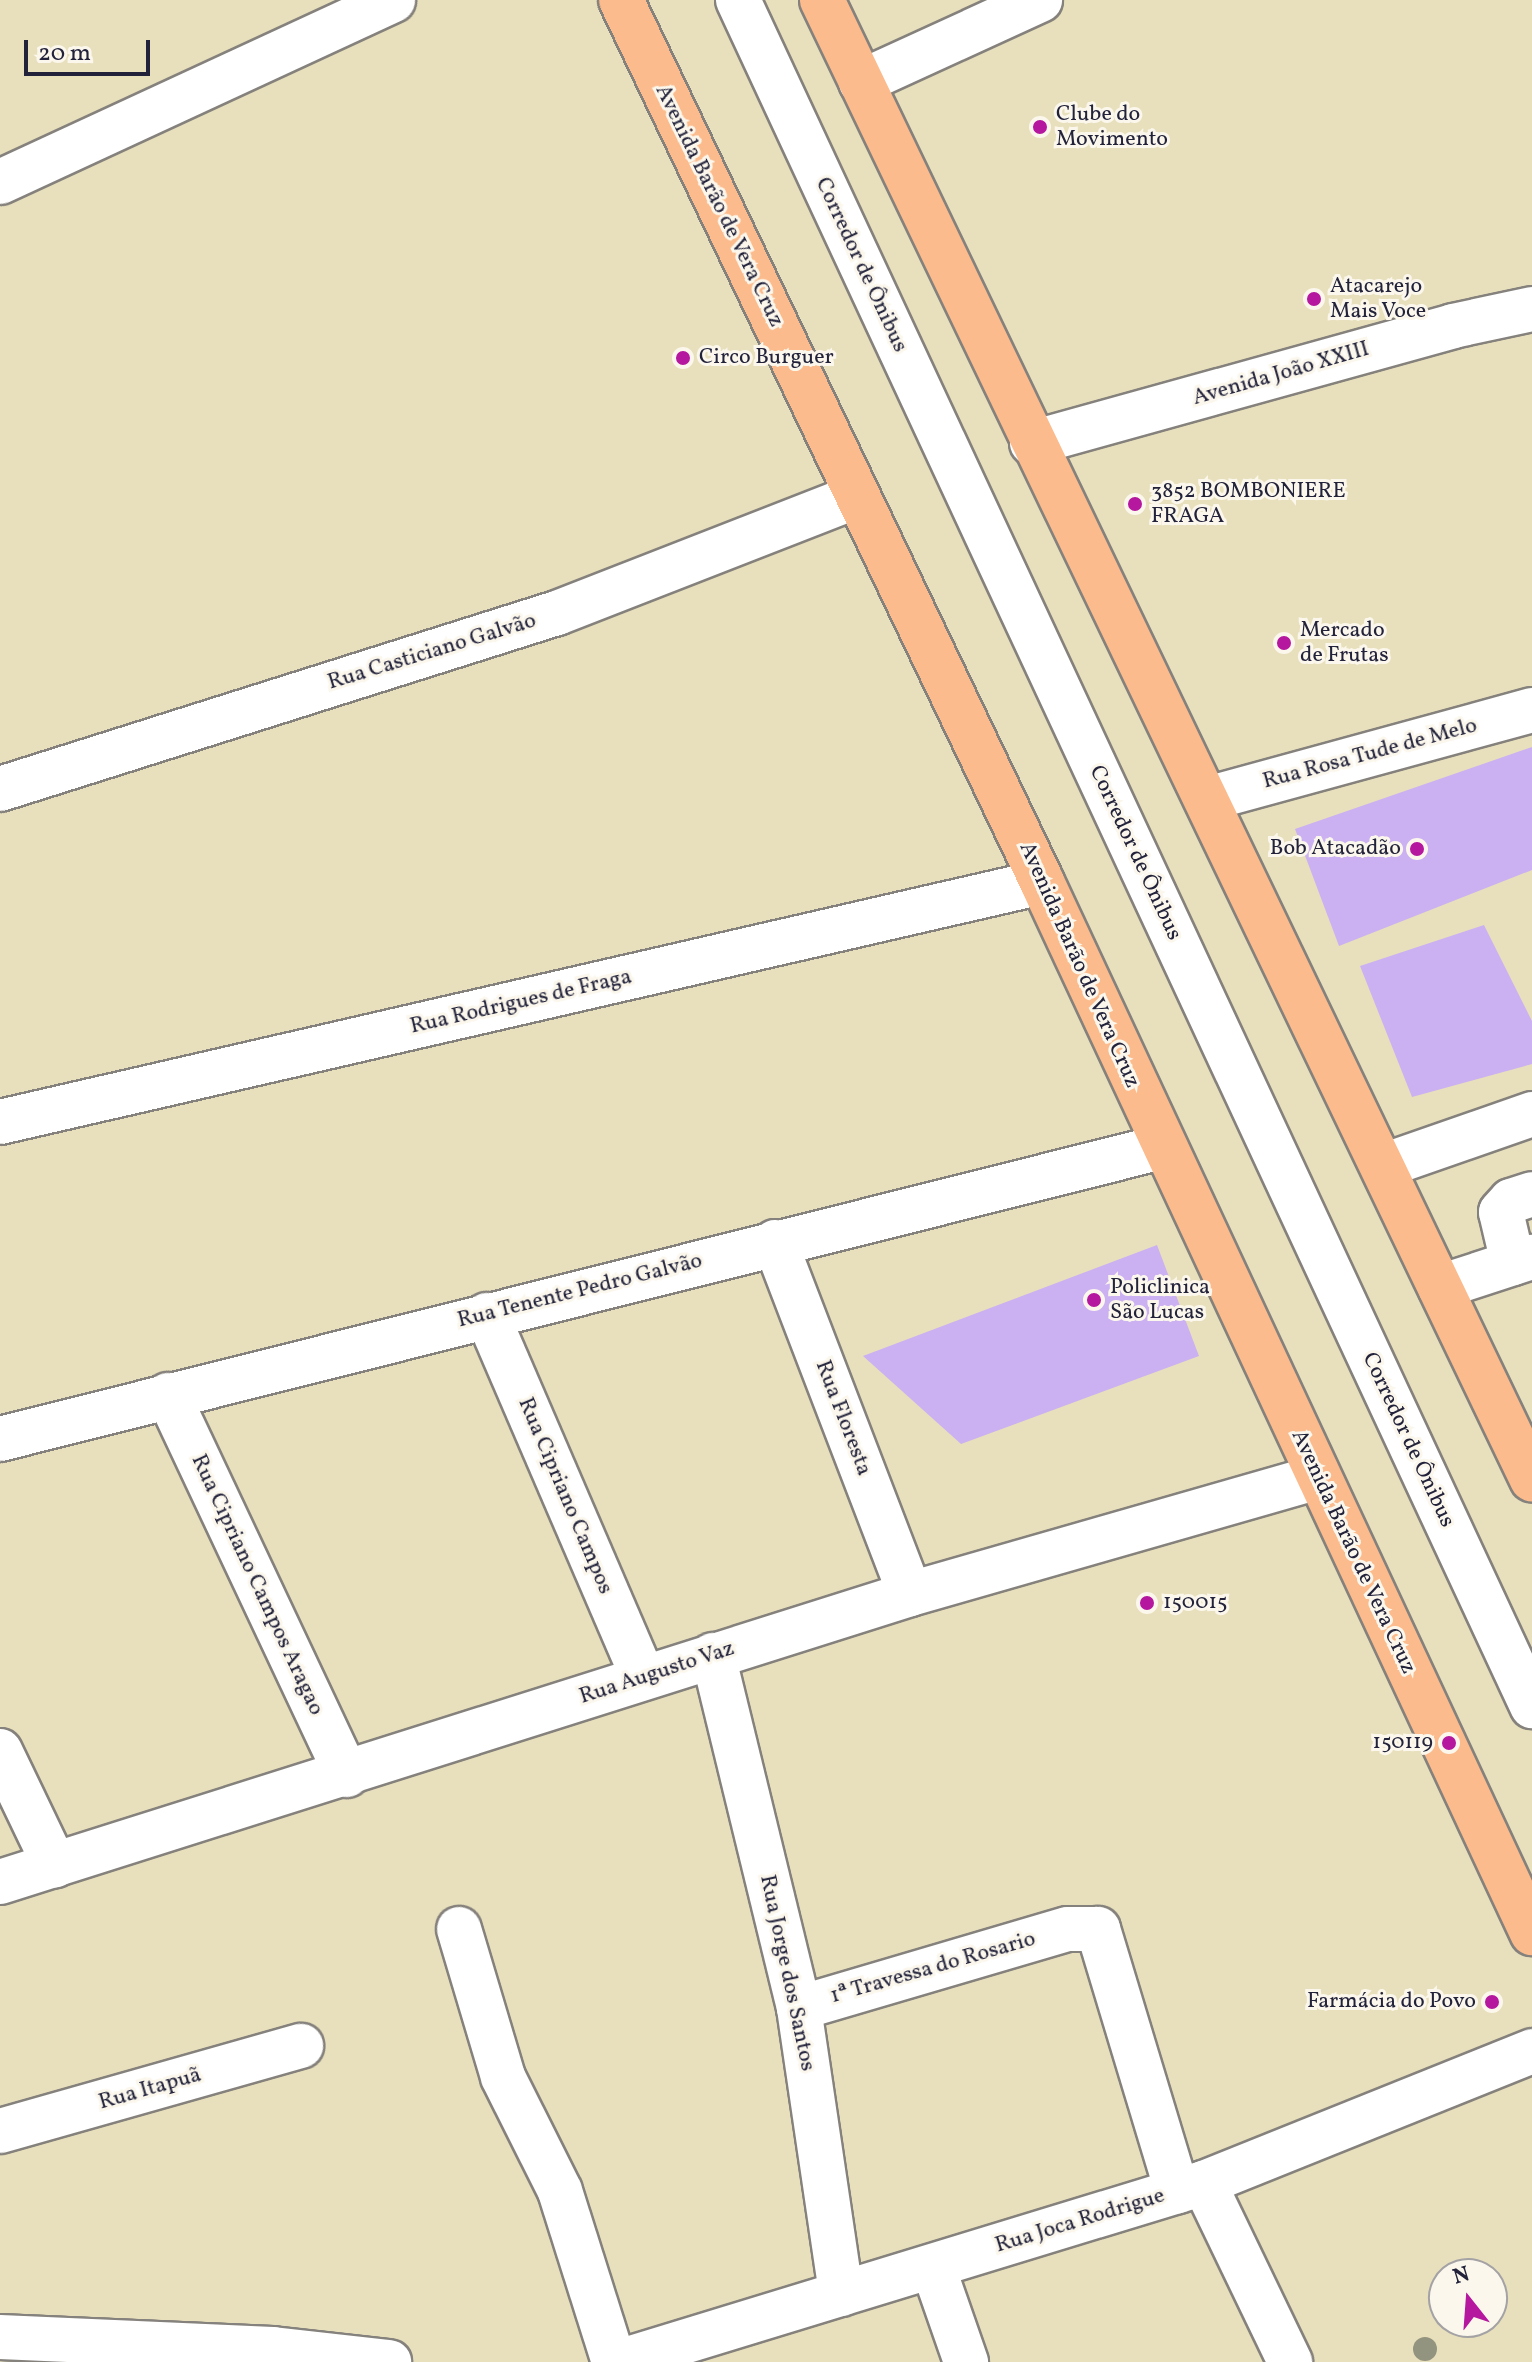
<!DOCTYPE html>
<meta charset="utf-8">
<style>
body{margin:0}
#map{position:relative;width:1532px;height:2362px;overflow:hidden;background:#e8e0bc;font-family:Vollkorn,serif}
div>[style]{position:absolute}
.building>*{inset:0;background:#cbb0f2}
.roads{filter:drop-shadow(2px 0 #85817c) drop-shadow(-2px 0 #85817c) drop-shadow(0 2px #85817c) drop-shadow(0 -2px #85817c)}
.minor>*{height:44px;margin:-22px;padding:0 22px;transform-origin:22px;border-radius:22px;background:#fff}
.highway>*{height:44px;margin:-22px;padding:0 22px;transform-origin:22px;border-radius:22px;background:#fbbb8c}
.trees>*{width:24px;height:24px;margin:-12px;border-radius:50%;background:#93947f}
.dots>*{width:22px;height:22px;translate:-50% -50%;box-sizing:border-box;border:4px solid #fbf7ec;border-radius:50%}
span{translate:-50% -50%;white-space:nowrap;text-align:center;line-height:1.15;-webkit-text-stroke:6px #fbf7ec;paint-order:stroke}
.poi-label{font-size:22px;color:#22223b}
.left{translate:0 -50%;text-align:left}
.right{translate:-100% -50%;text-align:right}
.street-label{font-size:22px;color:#22223b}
.north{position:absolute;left:1428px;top:2258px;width:80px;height:80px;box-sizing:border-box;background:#fbf7ec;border:2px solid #a4a2a5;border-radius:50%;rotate:343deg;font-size:22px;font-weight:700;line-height:32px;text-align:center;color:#22223b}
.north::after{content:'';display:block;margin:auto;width:28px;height:36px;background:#b5179e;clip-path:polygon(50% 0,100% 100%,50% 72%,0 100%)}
.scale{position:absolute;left:24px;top:40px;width:126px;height:36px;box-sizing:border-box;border:4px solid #22223b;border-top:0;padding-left:10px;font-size:24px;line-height:28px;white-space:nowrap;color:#22223b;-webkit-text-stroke:6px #fbf7ec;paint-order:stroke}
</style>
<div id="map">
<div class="building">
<i style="clip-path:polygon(1532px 747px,1532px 870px,1339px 946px,1295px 829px)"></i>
<i style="clip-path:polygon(1484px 925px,1532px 1021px,1532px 1064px,1412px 1097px,1360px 966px)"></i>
<i style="clip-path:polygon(1157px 1245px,1199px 1356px,961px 1444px,863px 1356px)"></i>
</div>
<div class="roads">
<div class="minor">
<i style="left:738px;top:0;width:1882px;rotate:65.04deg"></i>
<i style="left:861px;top:82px;width:197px;rotate:-24.6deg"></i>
<i style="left:0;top:182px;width:433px;rotate:-24.8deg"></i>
<i style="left:1032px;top:443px;width:437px;rotate:-15.5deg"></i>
<i style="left:1453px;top:326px;width:81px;rotate:-12.1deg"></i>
<i style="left:0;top:789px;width:584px;rotate:-17.54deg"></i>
<i style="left:557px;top:613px;width:322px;rotate:-21.3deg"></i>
<i style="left:1207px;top:799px;width:337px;rotate:-15.3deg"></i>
<i style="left:0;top:1122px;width:1069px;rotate:-12.97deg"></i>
<i style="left:1383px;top:1166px;width:158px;rotate:-19.2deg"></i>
<i style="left:775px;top:1242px;width:377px;rotate:69deg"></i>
<i style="left:1513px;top:1263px;width:52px;rotate:-103.2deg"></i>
<i style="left:1501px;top:1212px;width:15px;rotate:-48deg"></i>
<i style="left:1511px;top:1201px;width:22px;rotate:-18deg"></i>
<i style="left:1440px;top:1287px;width:97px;rotate:-18.1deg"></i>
<i style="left:487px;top:1315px;width:394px;rotate:66.7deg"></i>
<i style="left:168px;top:1395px;width:420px;rotate:64.8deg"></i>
<i style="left:0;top:1439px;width:1198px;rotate:-14.11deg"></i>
<i style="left:713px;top:1655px;width:363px;rotate:76.3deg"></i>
<i style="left:799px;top:2008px;width:289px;rotate:81.6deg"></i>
<i style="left:0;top:1751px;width:127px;rotate:64.4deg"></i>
<i style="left:0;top:1882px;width:954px;rotate:-17.56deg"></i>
<i style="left:910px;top:1594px;width:423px;rotate:-16deg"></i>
<i style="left:459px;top:1929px;width:154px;rotate:73.4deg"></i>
<i style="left:503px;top:2077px;width:127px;rotate:63.4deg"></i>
<i style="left:560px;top:2191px;width:179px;rotate:72.5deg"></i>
<i style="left:799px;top:2008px;width:280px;rotate:-16.4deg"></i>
<i style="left:1068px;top:1929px;width:30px"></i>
<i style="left:1098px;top:1929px;width:274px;rotate:73.2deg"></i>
<i style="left:0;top:2131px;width:313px;rotate:-15.8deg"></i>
<i style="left:1204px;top:2183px;width:199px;rotate:64.3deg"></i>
<i style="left:933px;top:2267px;width:101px;rotate:70.8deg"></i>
<i style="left:0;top:2337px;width:273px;rotate:2.5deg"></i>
<i style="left:273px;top:2349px;width:117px;rotate:6.4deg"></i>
<i style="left:618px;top:2362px;width:613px;rotate:-16.99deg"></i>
<i style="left:1204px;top:2183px;width:354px;rotate:-21.9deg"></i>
</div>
<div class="highway">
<i style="left:621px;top:0;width:977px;rotate:64.48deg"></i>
<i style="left:1042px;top:882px;width:1160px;rotate:65deg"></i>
<i style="left:822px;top:0;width:1641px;rotate:64.36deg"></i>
</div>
</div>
<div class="trees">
<i style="left:1425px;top:2349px"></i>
</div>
<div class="dots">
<i style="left:1040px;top:127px;background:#b5179e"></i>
<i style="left:1314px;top:299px;background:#b5179e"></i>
<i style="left:683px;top:358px;background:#b5179e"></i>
<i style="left:1135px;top:504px;background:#b5179e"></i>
<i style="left:1284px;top:643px;background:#b5179e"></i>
<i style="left:1417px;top:849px;background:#b5179e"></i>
<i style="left:1094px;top:1300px;background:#b5179e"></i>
<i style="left:1147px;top:1603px;background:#b5179e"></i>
<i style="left:1449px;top:1743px;background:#b5179e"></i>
<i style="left:1492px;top:2002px;background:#b5179e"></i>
</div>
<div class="poi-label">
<span class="left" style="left:1056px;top:127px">Clube do<br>Movimento</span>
<span class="left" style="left:1330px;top:299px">Atacarejo<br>Mais Voce</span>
<span class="left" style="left:699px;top:358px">Circo Burguer</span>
<span class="left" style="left:1151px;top:504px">3852 BOMBONIERE<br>FRAGA</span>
<span class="left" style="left:1300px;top:643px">Mercado<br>de Frutas</span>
<span class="right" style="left:1401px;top:849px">Bob Atacadão</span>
<span class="left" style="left:1110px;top:1300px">Policlinica<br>São Lucas</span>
<span class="left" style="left:1163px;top:1603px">150015</span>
<span class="right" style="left:1433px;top:1743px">150119</span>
<span class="right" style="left:1476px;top:2002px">Farmácia do Povo</span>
</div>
<div class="street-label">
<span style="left:719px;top:206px;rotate:64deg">Avenida Barão de Vera Cruz</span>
<span style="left:861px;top:265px;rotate:65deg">Corredor de Ônibus</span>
<span style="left:1281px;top:374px;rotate:-16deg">Avenida João XXIII</span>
<span style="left:432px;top:652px;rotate:-17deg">Rua Casticiano Galvão</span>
<span style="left:1370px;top:754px;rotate:-15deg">Rua Rosa Tude de Melo</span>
<span style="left:1135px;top:853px;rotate:65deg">Corredor de Ônibus</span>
<span style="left:1079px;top:965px;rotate:66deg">Avenida Barão de Vera Cruz</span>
<span style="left:521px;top:1002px;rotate:-13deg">Rua Rodrigues de Fraga</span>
<span style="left:580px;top:1291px;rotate:-14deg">Rua Tenente Pedro Galvão</span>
<span style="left:843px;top:1418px;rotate:69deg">Rua Floresta</span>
<span style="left:1408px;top:1440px;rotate:65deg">Corredor de Ônibus</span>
<span style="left:565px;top:1496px;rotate:67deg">Rua Cipriano Campos</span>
<span style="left:1353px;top:1552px;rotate:65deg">Avenida Barão de Vera Cruz</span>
<span style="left:257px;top:1585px;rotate:65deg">Rua Cipriano Campos Aragao</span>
<span style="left:657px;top:1673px;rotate:-18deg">Rua Augusto Vaz</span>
<span style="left:933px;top:1968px;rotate:-16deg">1ª Travessa do Rosario</span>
<span style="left:787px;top:1973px;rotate:78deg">Rua Jorge dos Santos</span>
<span style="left:150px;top:2089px;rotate:-16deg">Rua Itapuã</span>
<span style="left:1080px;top:2221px;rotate:-17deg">Rua Joca Rodrigue</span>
</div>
<div class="north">N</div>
<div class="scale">20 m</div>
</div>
